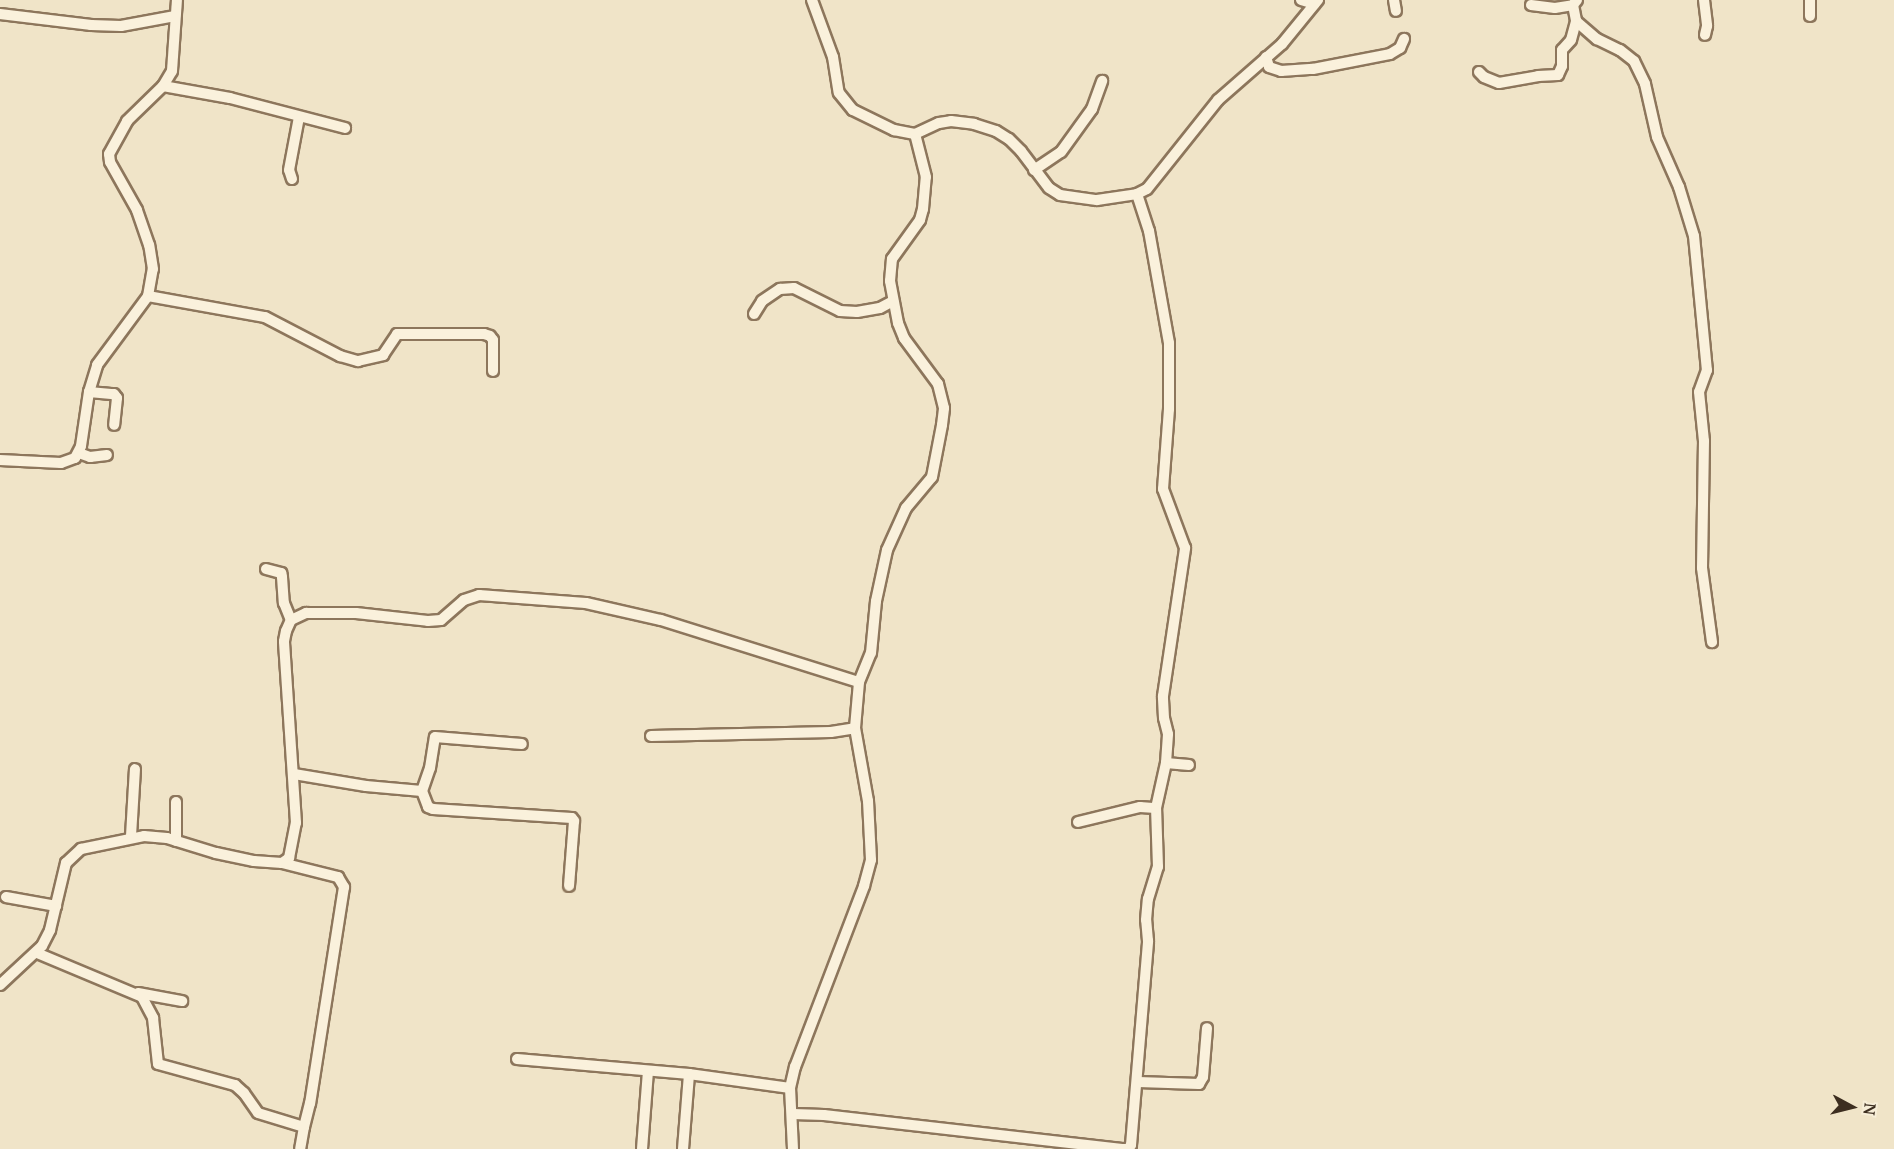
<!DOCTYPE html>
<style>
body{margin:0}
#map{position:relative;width:1894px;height:1149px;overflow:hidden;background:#f0e4c8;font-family:"PT Serif",serif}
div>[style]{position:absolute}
.roads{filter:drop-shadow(2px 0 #8d765c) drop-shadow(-2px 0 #8d765c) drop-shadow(0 2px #8d765c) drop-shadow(0 -2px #8d765c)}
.minor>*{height:10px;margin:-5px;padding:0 5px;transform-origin:5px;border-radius:5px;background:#faf1dc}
span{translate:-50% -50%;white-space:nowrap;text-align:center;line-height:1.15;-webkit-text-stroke:4.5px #f7eed8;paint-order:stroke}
.north{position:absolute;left:1822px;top:1077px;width:60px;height:60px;-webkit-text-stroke:4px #f7eed8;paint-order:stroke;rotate:97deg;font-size:16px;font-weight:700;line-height:24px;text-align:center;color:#3d2e20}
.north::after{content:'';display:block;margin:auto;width:21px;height:27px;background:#3d2e20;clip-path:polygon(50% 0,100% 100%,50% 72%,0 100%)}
</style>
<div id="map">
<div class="roads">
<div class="minor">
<i style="left:812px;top:0;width:61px;rotate:69.8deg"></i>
<i style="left:833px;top:57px;width:36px;rotate:81deg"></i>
<i style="left:839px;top:93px;width:22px;rotate:51deg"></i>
<i style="left:853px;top:110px;width:46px;rotate:26deg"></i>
<i style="left:894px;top:130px;width:21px;rotate:11deg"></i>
<i style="left:915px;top:134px;width:26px;rotate:-25deg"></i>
<i style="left:939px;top:123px;width:12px;rotate:-9deg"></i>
<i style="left:951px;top:121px;width:23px;rotate:7deg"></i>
<i style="left:974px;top:124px;width:23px;rotate:18deg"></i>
<i style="left:996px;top:131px;width:15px;rotate:32deg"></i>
<i style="left:1009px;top:139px;width:17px;rotate:45deg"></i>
<i style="left:1021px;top:151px;width:46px;rotate:52.9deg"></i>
<i style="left:1049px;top:188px;width:13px;rotate:32deg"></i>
<i style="left:1060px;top:195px;width:37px;rotate:8deg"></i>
<i style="left:1097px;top:200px;width:40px;rotate:-8.5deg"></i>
<i style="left:1137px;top:194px;width:11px;rotate:-27deg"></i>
<i style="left:1147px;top:189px;width:114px;rotate:-51.4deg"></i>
<i style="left:1218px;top:100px;width:85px;rotate:-41.2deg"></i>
<i style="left:1282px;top:44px;width:57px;rotate:-50.7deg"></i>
<i style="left:1301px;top:0;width:14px;rotate:17deg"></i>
<i style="left:1394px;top:0;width:11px;rotate:80deg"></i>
<i style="left:1577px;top:0;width:6px;rotate:129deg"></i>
<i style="left:1573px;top:5px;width:16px;rotate:79deg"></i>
<i style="left:1576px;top:21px;width:28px;rotate:41deg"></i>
<i style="left:1597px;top:39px;width:25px;rotate:26deg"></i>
<i style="left:1620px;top:50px;width:18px;rotate:38deg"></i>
<i style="left:1634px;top:61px;width:25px;rotate:64deg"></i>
<i style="left:1645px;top:84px;width:54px;rotate:77.2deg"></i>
<i style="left:1657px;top:137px;width:55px;rotate:66.3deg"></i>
<i style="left:1679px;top:187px;width:51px;rotate:73deg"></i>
<i style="left:1694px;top:236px;width:135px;rotate:84.5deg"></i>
<i style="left:1707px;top:370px;width:23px;rotate:110deg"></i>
<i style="left:1699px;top:392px;width:49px;rotate:84.2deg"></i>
<i style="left:1704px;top:441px;width:127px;rotate:90.9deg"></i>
<i style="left:1702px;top:568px;width:75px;rotate:82.3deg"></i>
<i style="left:1704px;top:0;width:26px;rotate:83deg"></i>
<i style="left:1707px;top:26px;width:9px;rotate:103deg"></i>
<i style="left:1810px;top:0;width:16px;rotate:90deg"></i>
<i style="left:1531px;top:5px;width:24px;rotate:7deg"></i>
<i style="left:1555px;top:8px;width:18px;rotate:-9deg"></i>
<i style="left:0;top:14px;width:92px;rotate:6.9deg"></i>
<i style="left:91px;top:25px;width:30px;rotate:2deg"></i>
<i style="left:121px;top:26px;width:55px;rotate:-10.5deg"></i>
<i style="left:1266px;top:57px;width:10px;rotate:73deg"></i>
<i style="left:1269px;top:67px;width:13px;rotate:18deg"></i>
<i style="left:1281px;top:71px;width:32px;rotate:-4deg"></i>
<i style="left:1313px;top:69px;width:78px;rotate:-11deg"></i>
<i style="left:1390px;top:54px;width:12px;rotate:-31deg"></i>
<i style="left:1400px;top:48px;width:10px;rotate:-66deg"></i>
<i style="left:1479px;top:72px;width:7px;rotate:45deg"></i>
<i style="left:1484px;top:77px;width:16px;rotate:22deg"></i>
<i style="left:1499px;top:83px;width:40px;rotate:-10deg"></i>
<i style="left:1538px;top:76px;width:20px;rotate:-3deg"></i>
<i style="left:1558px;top:75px;width:10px;rotate:-66deg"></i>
<i style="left:1562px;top:66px;width:16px;rotate:-90deg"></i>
<i style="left:1562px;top:50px;width:13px;rotate:-48deg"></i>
<i style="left:1571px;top:40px;width:20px;rotate:-75deg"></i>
<i style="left:163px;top:86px;width:68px;rotate:10.2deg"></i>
<i style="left:230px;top:98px;width:119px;rotate:14.6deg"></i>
<i style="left:1034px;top:170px;width:32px;rotate:-34deg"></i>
<i style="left:1061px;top:152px;width:53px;rotate:-54.2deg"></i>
<i style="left:1092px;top:109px;width:30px;rotate:-70deg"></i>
<i style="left:292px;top:179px;width:9px;rotate:-108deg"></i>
<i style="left:289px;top:170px;width:54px;rotate:-79.3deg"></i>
<i style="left:148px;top:296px;width:119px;rotate:10.2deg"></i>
<i style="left:265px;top:317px;width:85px;rotate:27.5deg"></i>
<i style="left:340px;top:356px;width:19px;rotate:16deg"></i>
<i style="left:358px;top:361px;width:26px;rotate:-13deg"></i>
<i style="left:383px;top:355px;width:25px;rotate:-56deg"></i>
<i style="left:397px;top:334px;width:87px"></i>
<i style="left:484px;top:334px;width:6px;rotate:18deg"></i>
<i style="left:490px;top:336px;width:5px;rotate:53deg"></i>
<i style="left:493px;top:340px;width:31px;rotate:90deg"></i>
<i style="left:754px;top:314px;width:15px;rotate:-58deg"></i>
<i style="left:762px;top:301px;width:22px;rotate:-34deg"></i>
<i style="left:780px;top:289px;width:14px;rotate:-4deg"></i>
<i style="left:794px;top:288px;width:51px;rotate:26.6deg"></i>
<i style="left:840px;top:311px;width:17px;rotate:3deg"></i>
<i style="left:857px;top:312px;width:23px;rotate:-10deg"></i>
<i style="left:880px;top:308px;width:15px;rotate:-28deg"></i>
<i style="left:89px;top:392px;width:25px;rotate:5deg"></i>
<i style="left:114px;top:394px;width:5px;rotate:53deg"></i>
<i style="left:117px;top:398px;width:27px;rotate:96deg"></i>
<i style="left:79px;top:453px;width:12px;rotate:20deg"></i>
<i style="left:90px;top:457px;width:17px;rotate:-7deg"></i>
<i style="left:0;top:460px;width:61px;rotate:2.8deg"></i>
<i style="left:61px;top:463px;width:15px;rotate:-20deg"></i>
<i style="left:75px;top:458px;width:13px;rotate:-63deg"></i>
<i style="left:81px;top:446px;width:55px;rotate:-81.6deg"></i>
<i style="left:89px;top:392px;width:28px;rotate:-73deg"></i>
<i style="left:97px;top:365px;width:86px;rotate:-53.5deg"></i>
<i style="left:148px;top:296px;width:27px;rotate:-80deg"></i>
<i style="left:153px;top:269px;width:24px;rotate:-99deg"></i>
<i style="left:149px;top:245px;width:37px;rotate:-109deg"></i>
<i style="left:137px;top:210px;width:55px;rotate:-119.4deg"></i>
<i style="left:110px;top:162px;width:8px;rotate:-97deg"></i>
<i style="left:109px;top:154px;width:38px;rotate:-61deg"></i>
<i style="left:127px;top:121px;width:50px;rotate:-44.2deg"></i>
<i style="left:163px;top:86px;width:17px;rotate:-59deg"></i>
<i style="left:172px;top:71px;width:71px;rotate:-86deg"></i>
<i style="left:266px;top:569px;width:16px;rotate:15deg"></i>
<i style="left:281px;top:573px;width:4px;rotate:76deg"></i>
<i style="left:282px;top:577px;width:26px;rotate:86deg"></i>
<i style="left:284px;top:603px;width:18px;rotate:68deg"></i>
<i style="left:651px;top:736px;width:180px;rotate:-1.3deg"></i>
<i style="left:831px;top:732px;width:24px;rotate:-9deg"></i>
<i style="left:1166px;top:763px;width:23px;rotate:5deg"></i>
<i style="left:294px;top:774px;width:73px;rotate:9.5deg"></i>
<i style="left:366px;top:786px;width:56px;rotate:5.1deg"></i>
<i style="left:422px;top:791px;width:24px;rotate:-71deg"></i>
<i style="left:430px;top:768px;width:31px;rotate:-81deg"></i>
<i style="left:435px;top:737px;width:87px;rotate:4.6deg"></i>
<i style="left:422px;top:791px;width:17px;rotate:69deg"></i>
<i style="left:428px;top:807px;width:5px;rotate:22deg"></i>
<i style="left:433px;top:809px;width:139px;rotate:3.7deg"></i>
<i style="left:572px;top:818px;width:4px;rotate:56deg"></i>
<i style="left:574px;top:821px;width:65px;rotate:94.4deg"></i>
<i style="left:1078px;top:822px;width:64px;rotate:-13.6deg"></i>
<i style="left:1140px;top:807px;width:16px;rotate:4deg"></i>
<i style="left:131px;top:836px;width:67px;rotate:-86.6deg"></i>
<i style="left:176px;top:841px;width:39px;rotate:-90deg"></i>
<i style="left:282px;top:863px;width:58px;rotate:14deg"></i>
<i style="left:338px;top:877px;width:12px;rotate:59deg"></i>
<i style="left:344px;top:887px;width:219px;rotate:98.9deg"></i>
<i style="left:310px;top:1103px;width:25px;rotate:104deg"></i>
<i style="left:6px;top:897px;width:51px;rotate:10.2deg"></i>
<i style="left:37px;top:953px;width:114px;rotate:22.7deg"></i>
<i style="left:142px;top:997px;width:24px;rotate:62deg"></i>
<i style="left:153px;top:1018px;width:46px;rotate:83.8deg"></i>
<i style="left:158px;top:1064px;width:80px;rotate:15.3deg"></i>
<i style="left:235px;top:1085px;width:12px;rotate:42deg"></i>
<i style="left:244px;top:1093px;width:24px;rotate:55deg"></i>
<i style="left:258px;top:1113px;width:48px;rotate:16.9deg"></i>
<i style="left:304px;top:1127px;width:22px;rotate:100deg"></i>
<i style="left:0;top:985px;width:57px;rotate:-42.9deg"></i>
<i style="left:42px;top:946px;width:18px;rotate:-63deg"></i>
<i style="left:50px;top:930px;width:69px;rotate:-76.6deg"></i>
<i style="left:66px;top:863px;width:21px;rotate:-43deg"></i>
<i style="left:81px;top:849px;width:64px;rotate:-11.7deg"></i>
<i style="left:144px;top:836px;width:23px;rotate:5deg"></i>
<i style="left:167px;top:838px;width:51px;rotate:17deg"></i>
<i style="left:216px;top:853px;width:39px;rotate:12deg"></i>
<i style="left:254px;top:861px;width:28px;rotate:4deg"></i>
<i style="left:282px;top:863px;width:9px;rotate:-36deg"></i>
<i style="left:289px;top:858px;width:36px;rotate:-79deg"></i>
<i style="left:296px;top:823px;width:182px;rotate:-93.8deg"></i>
<i style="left:284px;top:641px;width:10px;rotate:-79deg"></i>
<i style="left:286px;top:631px;width:12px;rotate:-66deg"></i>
<i style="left:291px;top:620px;width:17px;rotate:-25deg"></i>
<i style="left:306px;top:613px;width:50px"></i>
<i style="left:356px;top:613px;width:72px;rotate:6.3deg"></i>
<i style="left:428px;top:621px;width:13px;rotate:-4deg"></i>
<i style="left:441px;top:620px;width:30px;rotate:-41deg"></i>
<i style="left:464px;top:600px;width:16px;rotate:-18deg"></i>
<i style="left:479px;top:595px;width:107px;rotate:4.3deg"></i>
<i style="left:586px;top:603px;width:77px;rotate:12.8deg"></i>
<i style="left:661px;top:620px;width:207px;rotate:17.4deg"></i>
<i style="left:138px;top:993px;width:45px;rotate:10.3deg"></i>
<i style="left:517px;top:1059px;width:173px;rotate:5deg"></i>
<i style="left:689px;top:1074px;width:102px;rotate:7.9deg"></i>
<i style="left:1138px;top:1082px;width:61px;rotate:1.9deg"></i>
<i style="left:1199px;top:1084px;width:8px;rotate:-60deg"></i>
<i style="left:1203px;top:1077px;width:49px;rotate:-85.3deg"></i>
<i style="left:793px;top:1114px;width:31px;rotate:2deg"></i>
<i style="left:824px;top:1115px;width:300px;rotate:6.5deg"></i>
<i style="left:1122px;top:1149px;width:6px"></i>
<i style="left:1128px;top:1149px;width:5px;rotate:-53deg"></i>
<i style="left:1131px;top:1145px;width:205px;rotate:-85.2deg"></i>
<i style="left:1148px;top:941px;width:21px;rotate:-95deg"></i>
<i style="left:1146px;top:920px;width:21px;rotate:-85deg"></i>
<i style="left:1148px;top:899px;width:34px;rotate:-73deg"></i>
<i style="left:1158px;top:867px;width:59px;rotate:-91.9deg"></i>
<i style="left:1156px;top:808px;width:46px;rotate:-77.5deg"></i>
<i style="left:1166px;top:763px;width:29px;rotate:-86deg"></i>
<i style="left:1168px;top:734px;width:16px;rotate:-104deg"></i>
<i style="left:1164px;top:718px;width:22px;rotate:-93deg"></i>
<i style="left:1163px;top:696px;width:150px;rotate:-81.5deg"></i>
<i style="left:1185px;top:548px;width:63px;rotate:-110.4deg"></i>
<i style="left:1163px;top:489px;width:80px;rotate:-85.7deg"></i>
<i style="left:1169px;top:409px;width:66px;rotate:-90deg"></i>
<i style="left:1169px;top:343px;width:114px;rotate:-100.1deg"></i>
<i style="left:1149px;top:231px;width:39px;rotate:-108deg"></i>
<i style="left:642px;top:1149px;width:78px;rotate:-85.6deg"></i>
<i style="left:683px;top:1149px;width:75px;rotate:-85.4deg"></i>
<i style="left:793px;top:1149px;width:61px;rotate:-92.8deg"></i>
<i style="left:790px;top:1088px;width:22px;rotate:-77deg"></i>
<i style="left:795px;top:1067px;width:194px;rotate:-69.1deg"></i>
<i style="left:864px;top:886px;width:27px;rotate:-75deg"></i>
<i style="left:871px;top:860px;width:59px;rotate:-92.9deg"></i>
<i style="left:868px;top:801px;width:74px;rotate:-100.1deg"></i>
<i style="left:855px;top:728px;width:46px;rotate:-85deg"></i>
<i style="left:859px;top:682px;width:31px;rotate:-68deg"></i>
<i style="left:871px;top:653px;width:52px;rotate:-84.5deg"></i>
<i style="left:876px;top:601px;width:52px;rotate:-77.8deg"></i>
<i style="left:887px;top:550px;width:46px;rotate:-65.7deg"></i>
<i style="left:906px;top:508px;width:40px;rotate:-50deg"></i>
<i style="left:932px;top:477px;width:53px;rotate:-79.1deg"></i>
<i style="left:942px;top:425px;width:17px;rotate:-83deg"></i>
<i style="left:944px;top:408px;width:25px;rotate:-104deg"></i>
<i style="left:938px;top:384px;width:57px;rotate:-126.5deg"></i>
<i style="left:904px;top:338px;width:16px;rotate:-112deg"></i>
<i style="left:898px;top:323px;width:43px;rotate:-100.8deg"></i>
<i style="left:890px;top:281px;width:22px;rotate:-85deg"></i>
<i style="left:892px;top:259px;width:48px;rotate:-54.3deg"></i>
<i style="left:920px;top:220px;width:11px;rotate:-75deg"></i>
<i style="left:923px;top:209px;width:32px;rotate:-85deg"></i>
<i style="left:926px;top:177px;width:44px;rotate:-104.3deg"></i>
</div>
</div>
<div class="north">N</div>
</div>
